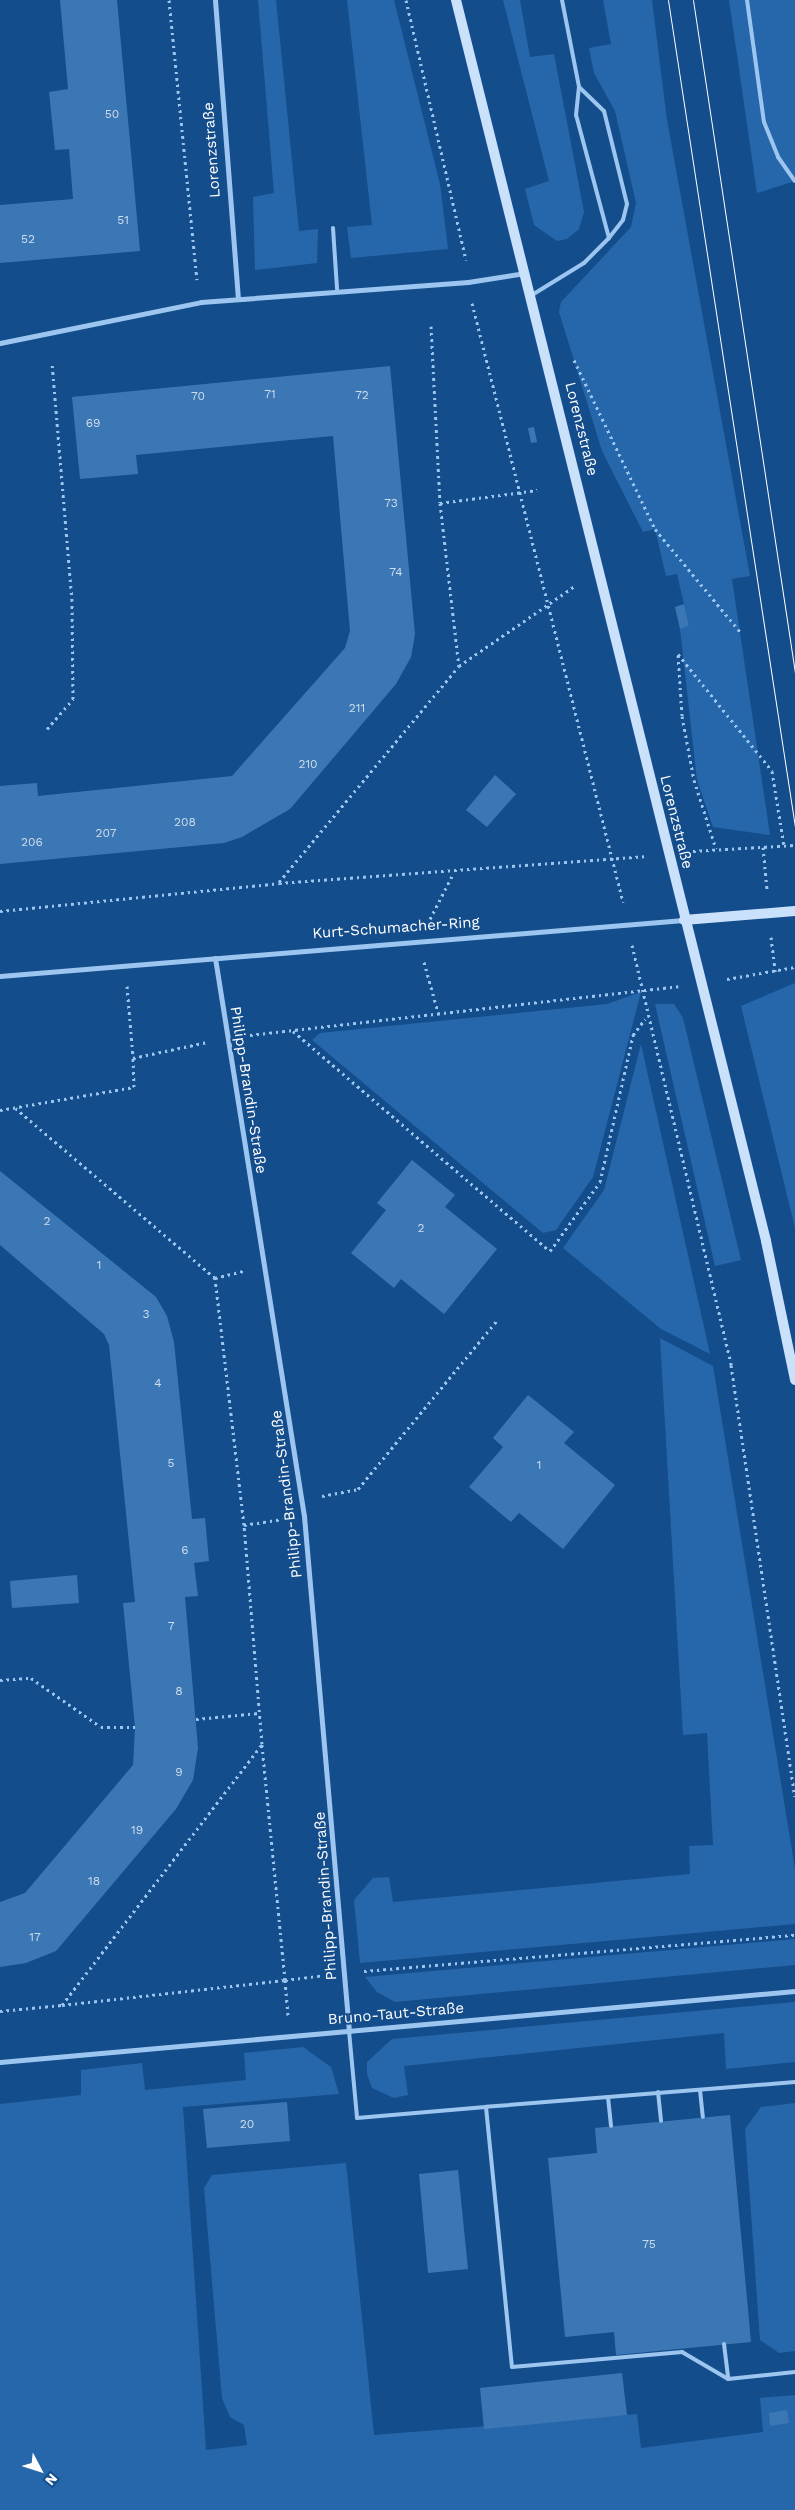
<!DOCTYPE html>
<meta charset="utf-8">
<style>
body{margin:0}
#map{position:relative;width:795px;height:2510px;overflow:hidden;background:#144d8c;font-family:"Work Sans",sans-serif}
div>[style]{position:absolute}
.green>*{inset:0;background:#2667ab}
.building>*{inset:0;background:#3c77b5}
.path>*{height:3px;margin-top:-1.5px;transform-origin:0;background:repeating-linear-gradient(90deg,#9cc6f0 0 2.5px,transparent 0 6.5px)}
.lane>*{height:4px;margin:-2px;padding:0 2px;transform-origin:2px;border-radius:2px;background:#9cc6f0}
.street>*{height:5px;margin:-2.5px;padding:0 2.5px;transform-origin:2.5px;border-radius:2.5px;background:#9cc6f0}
.secondary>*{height:10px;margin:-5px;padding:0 5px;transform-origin:5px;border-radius:5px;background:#cae1fb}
.tram>*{height:1px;margin:-0.5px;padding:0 0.5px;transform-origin:0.5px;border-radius:0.5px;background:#fff}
span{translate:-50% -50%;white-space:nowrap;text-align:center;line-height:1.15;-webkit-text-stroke:4px #144d8c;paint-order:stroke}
.number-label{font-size:12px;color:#ceddec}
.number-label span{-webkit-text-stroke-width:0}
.street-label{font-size:15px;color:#fff}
.north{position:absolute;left:15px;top:2445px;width:50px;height:50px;-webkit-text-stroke:4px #144d8c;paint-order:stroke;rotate:130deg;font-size:14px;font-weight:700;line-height:20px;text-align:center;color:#fff}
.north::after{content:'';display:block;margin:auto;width:18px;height:22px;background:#fff;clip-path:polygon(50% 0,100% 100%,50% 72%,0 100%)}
</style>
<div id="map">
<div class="green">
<i style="clip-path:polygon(258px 0,276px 0,299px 231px,318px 229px,317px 263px,255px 270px,253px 197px,274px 193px)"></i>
<i style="clip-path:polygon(347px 0,394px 0,440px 184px,448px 249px,351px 258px,347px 227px,372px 225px)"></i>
<i style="clip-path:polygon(503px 0,520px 0,530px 57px,554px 54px,584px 212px,579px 229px,567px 239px,557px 241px,534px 225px,525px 189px,549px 181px)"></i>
<i style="clip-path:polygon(603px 0,652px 0,667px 120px,750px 576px,732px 579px,770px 835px,713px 827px,697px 780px,680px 629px,689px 626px,677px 574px,666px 576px,655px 529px,643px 532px,602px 451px,559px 312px,561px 302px,631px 227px,636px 203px,615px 111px,594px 73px,589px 48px,611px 44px)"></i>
<i style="clip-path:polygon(729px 0,795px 0,795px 181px,757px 193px)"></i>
<i style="clip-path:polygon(795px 983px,795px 1228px,741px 1006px)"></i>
<i style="clip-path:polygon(641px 992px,593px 1177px,556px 1230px,543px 1233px,312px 1040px,320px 1033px,607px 1004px)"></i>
<i style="clip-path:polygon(655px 1004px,674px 1004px,683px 1018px,741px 1260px,715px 1266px)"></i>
<i style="clip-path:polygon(641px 1044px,710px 1354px,661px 1329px,563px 1248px,604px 1190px)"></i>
<i style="clip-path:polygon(660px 1338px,713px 1366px,795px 1869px,795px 1924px,360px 1963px,354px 1900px,373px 1878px,389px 1877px,393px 1902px,690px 1874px,689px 1846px,713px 1845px,707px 1733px,683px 1735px)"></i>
<i style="clip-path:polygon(795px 1939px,795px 1965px,395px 2002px,377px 1992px,365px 1977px)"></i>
<i style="clip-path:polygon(795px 2002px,795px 2062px,726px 2069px,724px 2033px,404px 2066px,408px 2095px,394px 2098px,372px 2088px,367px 2074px,367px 2062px,392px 2039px)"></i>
<i style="clip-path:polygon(303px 2047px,331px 2067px,339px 2094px,183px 2107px,206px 2450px,247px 2445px,244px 2425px,230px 2417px,222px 2398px,204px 2188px,212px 2175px,346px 2163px,374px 2435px,637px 2414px,641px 2448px,763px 2432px,760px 2398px,795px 2395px,795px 2510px,0 2510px,0 2104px,81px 2095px,81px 2070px,142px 2063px,145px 2090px,246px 2080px,244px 2053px)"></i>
<i style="clip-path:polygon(795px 2103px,795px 2351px,779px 2353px,760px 2340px,745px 2129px,761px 2107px)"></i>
</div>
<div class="building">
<i style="clip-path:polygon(60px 0,117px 0,140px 251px,0 263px,0 205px,73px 199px,69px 149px,55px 150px,49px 92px,68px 89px)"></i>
<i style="clip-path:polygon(390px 366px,415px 634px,411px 657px,396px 684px,290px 809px,242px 837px,224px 843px,0 864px,0 786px,37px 783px,38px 796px,232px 776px,345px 648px,350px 631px,333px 436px,136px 455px,138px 474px,80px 479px,72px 397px)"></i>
<i style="clip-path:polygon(534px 427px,537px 442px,531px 443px,528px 428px)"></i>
<i style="clip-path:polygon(684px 604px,689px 626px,680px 629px,675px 607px)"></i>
<i style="clip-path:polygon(495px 775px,516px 794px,487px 827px,466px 810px)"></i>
<i style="clip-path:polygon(412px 1160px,455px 1195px,445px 1207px,497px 1249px,444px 1314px,401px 1279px,394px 1288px,351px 1253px,386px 1210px,377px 1203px)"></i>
<i style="clip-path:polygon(0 1171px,156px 1297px,167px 1316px,174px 1342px,192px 1519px,205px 1518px,209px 1561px,194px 1563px,198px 1596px,185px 1597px,198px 1748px,193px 1780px,176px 1809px,56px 1951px,26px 1963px,0 1967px,0 1902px,25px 1893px,133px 1765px,135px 1727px,123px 1603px,135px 1602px,109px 1345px,104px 1334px,0 1245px)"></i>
<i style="clip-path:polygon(528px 1395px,574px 1432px,564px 1443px,615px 1485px,563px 1549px,519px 1513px,511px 1522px,469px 1487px,503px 1447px,493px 1438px)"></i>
<i style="clip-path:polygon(77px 1575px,79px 1603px,12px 1608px,10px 1581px)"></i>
<i style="clip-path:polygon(287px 2102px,290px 2141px,207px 2148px,203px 2109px)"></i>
<i style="clip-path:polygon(730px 2115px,751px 2342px,616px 2355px,614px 2332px,565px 2337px,548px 2158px,597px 2153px,595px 2128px)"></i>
<i style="clip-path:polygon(458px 2170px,468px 2269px,428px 2273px,419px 2174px)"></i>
<i style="clip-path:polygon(622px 2373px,627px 2415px,484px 2429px,480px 2388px)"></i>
<i style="clip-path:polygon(787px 2410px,789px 2423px,770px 2426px,769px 2413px)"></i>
</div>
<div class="path">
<i style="left:169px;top:0;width:281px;rotate:84.3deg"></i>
<i style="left:406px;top:0;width:267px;rotate:77deg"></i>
<i style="left:472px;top:303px;width:618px;rotate:75.85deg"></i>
<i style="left:431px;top:326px;width:177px;rotate:87.1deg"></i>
<i style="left:440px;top:503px;width:164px;rotate:83.4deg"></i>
<i style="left:574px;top:360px;width:187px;rotate:64.4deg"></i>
<i style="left:655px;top:529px;width:135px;rotate:50.4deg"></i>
<i style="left:440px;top:503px;width:98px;rotate:-7.6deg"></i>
<i style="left:678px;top:654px;width:150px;rotate:51.2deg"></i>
<i style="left:772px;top:771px;width:76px;rotate:80.9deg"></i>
<i style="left:678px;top:655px;width:61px;rotate:86.2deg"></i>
<i style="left:682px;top:716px;width:65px;rotate:79.4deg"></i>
<i style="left:694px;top:780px;width:72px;rotate:72.3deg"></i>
<i style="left:47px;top:729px;width:40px;rotate:-49deg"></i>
<i style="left:73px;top:699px;width:98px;rotate:-90.6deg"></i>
<i style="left:72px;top:601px;width:239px;rotate:-94.8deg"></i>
<i style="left:763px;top:847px;width:42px;rotate:84.6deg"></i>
<i style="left:693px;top:851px;width:102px;rotate:-3.4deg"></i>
<i style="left:279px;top:882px;width:281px;rotate:-50.2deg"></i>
<i style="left:459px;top:666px;width:142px;rotate:-34.7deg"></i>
<i style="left:0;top:911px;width:280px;rotate:-5.7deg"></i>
<i style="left:279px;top:883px;width:366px;rotate:-4.2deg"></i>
<i style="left:430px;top:919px;width:51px;rotate:-62.9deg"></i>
<i style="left:771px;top:937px;width:35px;rotate:83deg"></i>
<i style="left:632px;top:945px;width:432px;rotate:76.7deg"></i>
<i style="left:731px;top:1365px;width:436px;rotate:81.6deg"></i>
<i style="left:424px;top:962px;width:52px;rotate:74.4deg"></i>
<i style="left:727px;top:979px;width:69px;rotate:-10deg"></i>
<i style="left:127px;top:986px;width:72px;rotate:85.2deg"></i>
<i style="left:293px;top:1031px;width:338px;rotate:40.6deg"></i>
<i style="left:550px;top:1251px;width:85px;rotate:-54.1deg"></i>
<i style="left:600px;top:1182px;width:151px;rotate:-77.3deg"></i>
<i style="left:633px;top:1035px;width:20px;rotate:-53deg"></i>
<i style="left:250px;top:1035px;width:431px;rotate:-6.5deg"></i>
<i style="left:0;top:1110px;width:136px;rotate:-9.7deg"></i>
<i style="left:134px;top:1087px;width:29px;rotate:-92deg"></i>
<i style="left:133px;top:1058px;width:76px;rotate:-12.2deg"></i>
<i style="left:215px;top:1278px;width:29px;rotate:-14deg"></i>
<i style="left:322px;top:1496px;width:37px;rotate:-11deg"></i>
<i style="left:358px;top:1489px;width:220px;rotate:-50.5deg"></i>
<i style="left:244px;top:1525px;width:39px;rotate:-9deg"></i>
<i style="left:0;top:1680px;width:31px;rotate:-4deg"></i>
<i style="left:31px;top:1678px;width:85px;rotate:35deg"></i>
<i style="left:101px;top:1727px;width:34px"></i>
<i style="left:196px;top:1719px;width:64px;rotate:-5.4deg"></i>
<i style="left:364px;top:1971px;width:433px;rotate:-4.8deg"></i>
<i style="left:62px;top:2005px;width:224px;rotate:-6.4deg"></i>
<i style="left:285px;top:1980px;width:237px;rotate:-95.6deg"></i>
<i style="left:0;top:2011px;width:62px;rotate:-5.5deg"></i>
<i style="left:62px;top:2005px;width:329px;rotate:-52.5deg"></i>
<i style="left:262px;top:1744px;width:220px;rotate:-94.7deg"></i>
<i style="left:244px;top:1525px;width:249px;rotate:-96.7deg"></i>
<i style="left:215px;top:1278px;width:262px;rotate:-139.6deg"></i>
<i style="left:288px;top:2015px;width:35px;rotate:-95deg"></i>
<i style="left:285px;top:1980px;width:38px;rotate:-7deg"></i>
</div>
<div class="lane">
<i style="left:562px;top:0;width:89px;rotate:78.9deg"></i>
<i style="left:747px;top:0;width:123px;rotate:82.1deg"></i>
<i style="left:764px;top:122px;width:38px;rotate:68deg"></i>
<i style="left:778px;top:157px;width:29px;rotate:55deg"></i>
<i style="left:579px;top:87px;width:35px;rotate:44deg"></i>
<i style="left:604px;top:111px;width:96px;rotate:76.1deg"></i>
<i style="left:627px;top:204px;width:16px;rotate:104deg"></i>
<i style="left:623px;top:220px;width:23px;rotate:128deg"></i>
<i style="left:609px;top:238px;width:127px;rotate:-105deg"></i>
<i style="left:576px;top:115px;width:28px;rotate:-84deg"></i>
<i style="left:333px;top:228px;width:61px;rotate:86.2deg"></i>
<i style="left:532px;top:295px;width:61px;rotate:-31.6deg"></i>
<i style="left:584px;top:263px;width:35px;rotate:-45deg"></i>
<i style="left:349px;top:2031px;width:87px;rotate:84.7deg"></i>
<i style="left:357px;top:2118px;width:129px;rotate:-4.9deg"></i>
<i style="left:795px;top:2082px;width:310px;rotate:175.4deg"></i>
<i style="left:486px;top:2107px;width:261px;rotate:84.3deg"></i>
<i style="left:512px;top:2367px;width:171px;rotate:-5deg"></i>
<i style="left:682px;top:2352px;width:53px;rotate:30.4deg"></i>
<i style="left:728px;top:2379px;width:67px;rotate:-6deg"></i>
<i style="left:700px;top:2090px;width:27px;rotate:84deg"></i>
<i style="left:658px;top:2092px;width:29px;rotate:84deg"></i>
<i style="left:608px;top:2097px;width:29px;rotate:84deg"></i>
<i style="left:724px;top:2344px;width:35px;rotate:83deg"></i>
</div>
<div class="street">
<i style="left:215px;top:0;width:299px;rotate:85.6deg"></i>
<i style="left:0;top:343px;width:205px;rotate:-11.5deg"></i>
<i style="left:201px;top:302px;width:268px;rotate:-4.3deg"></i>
<i style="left:468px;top:282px;width:58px;rotate:-9deg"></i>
<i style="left:215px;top:958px;width:565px;rotate:80.94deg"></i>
<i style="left:304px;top:1516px;width:517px;rotate:85.01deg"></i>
<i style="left:0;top:976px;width:686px;rotate:-4.68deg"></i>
<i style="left:0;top:2062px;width:798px;rotate:-5.1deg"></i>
</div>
<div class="secondary">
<i style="left:456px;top:0;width:1279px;rotate:75.97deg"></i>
<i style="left:766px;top:1241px;width:142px;rotate:78.2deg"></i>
<i style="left:684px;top:920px;width:111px;rotate:-4.6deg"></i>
</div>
<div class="tram">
<i style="left:668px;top:0;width:837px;rotate:81.27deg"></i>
<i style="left:693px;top:0;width:681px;rotate:81.38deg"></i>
</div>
<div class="number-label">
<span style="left:112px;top:115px">50</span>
<span style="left:123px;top:221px">51</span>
<span style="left:28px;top:240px">52</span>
<span style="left:270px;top:395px">71</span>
<span style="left:362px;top:396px">72</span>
<span style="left:198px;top:397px">70</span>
<span style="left:93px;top:424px">69</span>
<span style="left:391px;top:504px">73</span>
<span style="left:396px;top:573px">74</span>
<span style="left:357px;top:709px">211</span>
<span style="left:308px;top:765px">210</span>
<span style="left:185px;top:823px">208</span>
<span style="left:106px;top:834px">207</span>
<span style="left:32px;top:843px">206</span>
<span style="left:47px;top:1222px">2</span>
<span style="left:421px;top:1229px">2</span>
<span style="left:99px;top:1266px">1</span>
<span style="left:146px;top:1315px">3</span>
<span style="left:158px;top:1384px">4</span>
<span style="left:171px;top:1464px">5</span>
<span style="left:539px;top:1466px">1</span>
<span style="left:185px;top:1551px">6</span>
<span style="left:171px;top:1627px">7</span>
<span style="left:179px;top:1692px">8</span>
<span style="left:179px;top:1773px">9</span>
<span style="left:137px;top:1831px">19</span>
<span style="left:94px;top:1882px">18</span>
<span style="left:35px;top:1938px">17</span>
<span style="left:247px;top:2125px">20</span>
<span style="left:649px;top:2245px">75</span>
</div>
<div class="street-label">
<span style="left:212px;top:150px;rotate:-94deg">Lorenzstraße</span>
<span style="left:581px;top:429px;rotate:76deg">Lorenzstraße</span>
<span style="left:676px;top:822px;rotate:76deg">Lorenzstraße</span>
<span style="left:396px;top:928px;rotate:-4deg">Kurt-Schumacher-Ring</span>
<span style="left:248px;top:1090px;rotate:81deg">Philipp-Brandin-Straße</span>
<span style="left:287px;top:1494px;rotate:-97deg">Philipp-Brandin-Straße</span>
<span style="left:326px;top:1896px;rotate:-94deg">Philipp-Brandin-Straße</span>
<span style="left:396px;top:2014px;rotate:-5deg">Bruno-Taut-Straße</span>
</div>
<div class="north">N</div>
</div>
